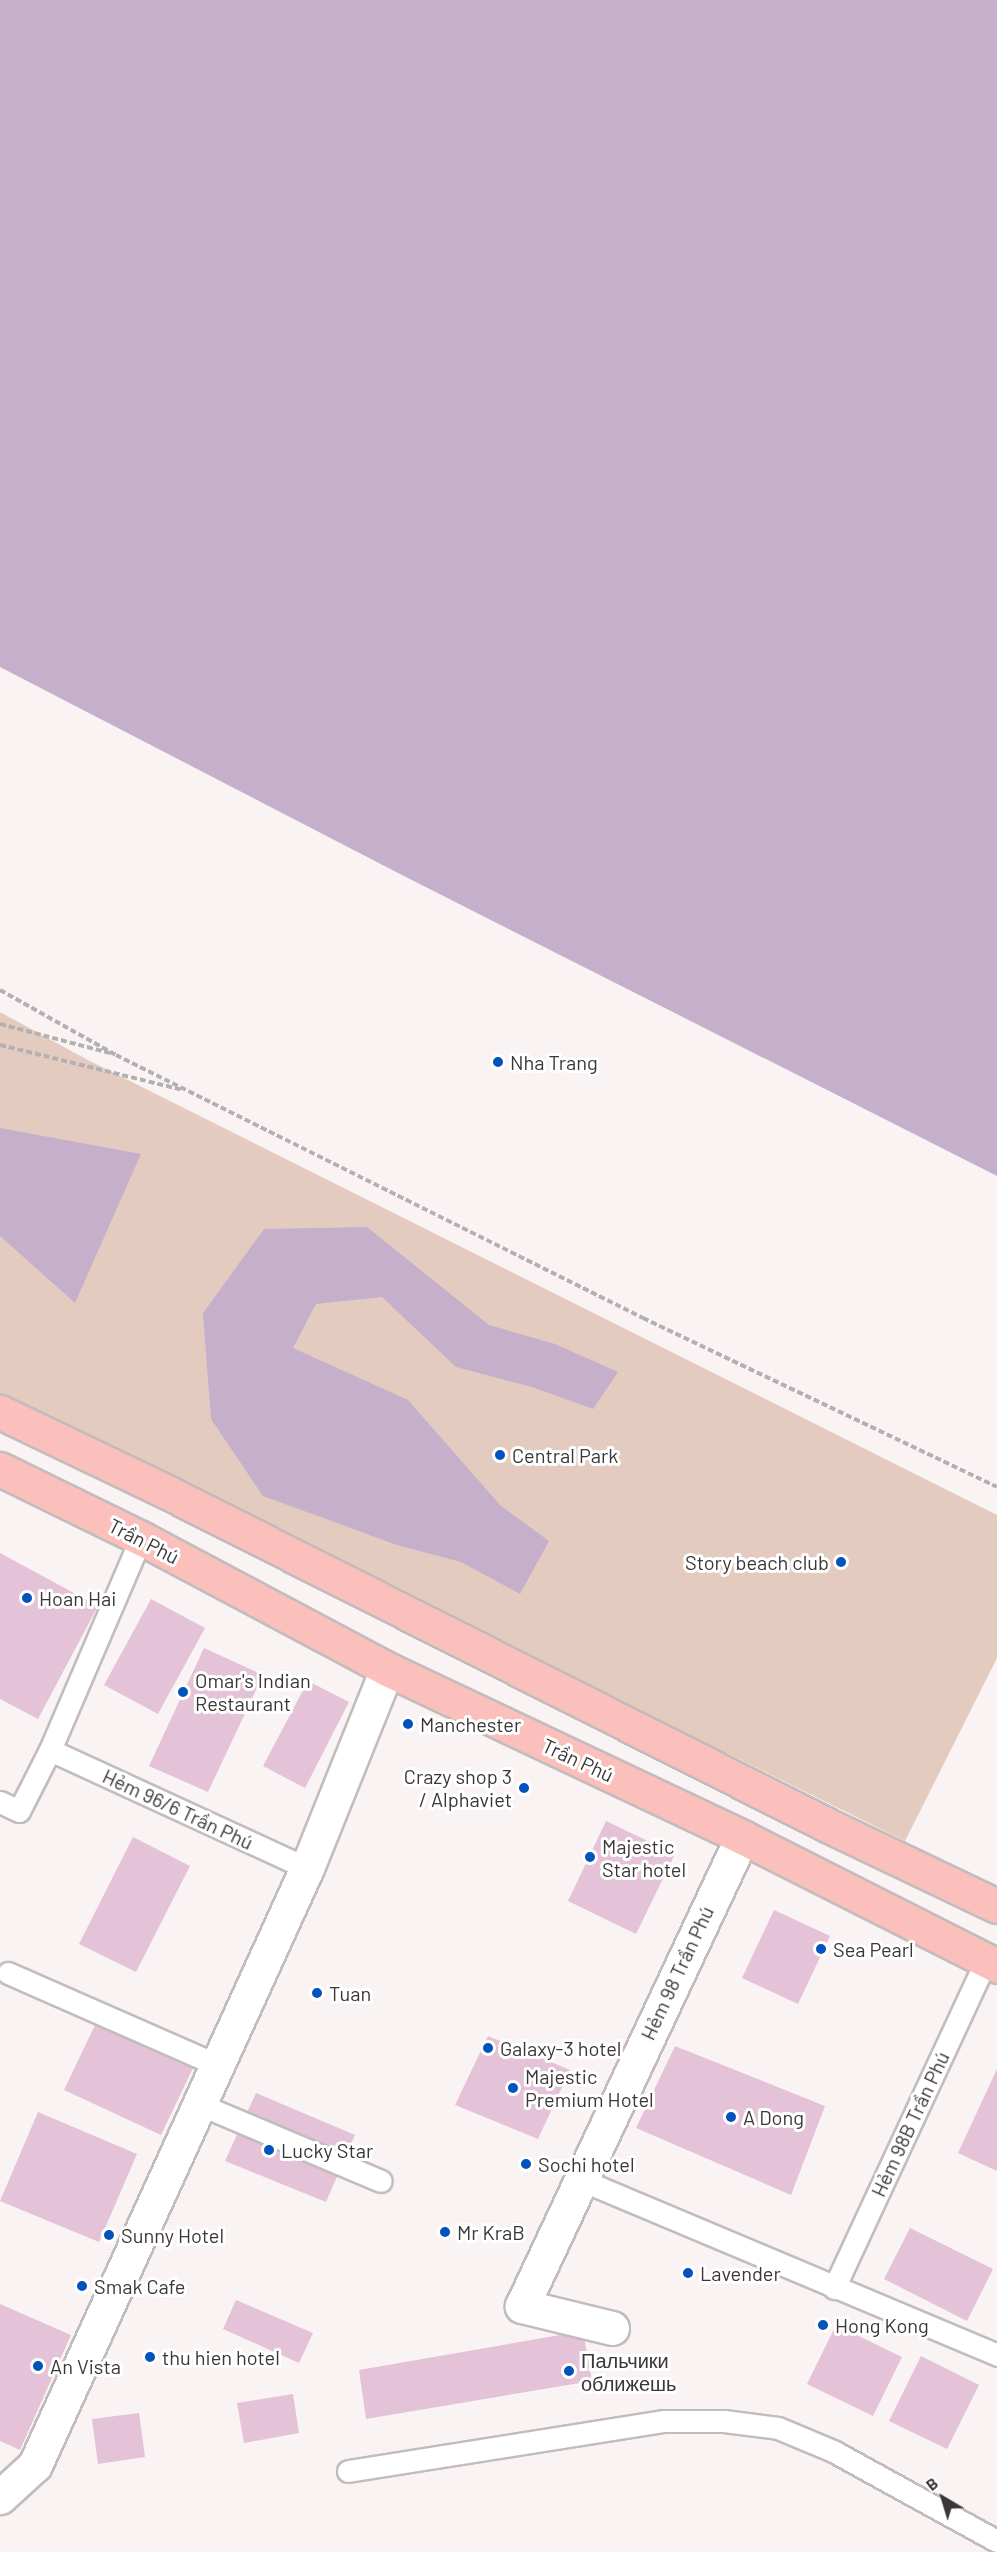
<!DOCTYPE html>
<meta charset="utf-8">
<style>
body{margin:0}
#map{position:relative;width:997px;height:2552px;overflow:hidden;background:#faf3f4;font-family:Barlow,sans-serif}
div>[style]{position:absolute}
.green>*{inset:0;background:#e4cbc0}
.water>*{inset:0;background:#c6afcb}
.building>*{inset:0;background:#e4c2d7}
.path>*{height:4px;margin-top:-2px;transform-origin:0;background:repeating-linear-gradient(90deg,#b4afb0 0 6px,transparent 0 9px)}
.roads{filter:drop-shadow(2px 0 #c3bcbd) drop-shadow(-2px 0 #c3bcbd) drop-shadow(0 2px #c3bcbd) drop-shadow(0 -2px #c3bcbd)}
.lane>*{height:21px;margin:-10.5px;padding:0 10.5px;transform-origin:10.5px;border-radius:10.5px;background:#fff}
.street>*{height:33px;margin:-16.5px;padding:0 16.5px;transform-origin:16.5px;border-radius:16.5px;background:#fff}
.primary>*{height:33px;margin:-16.5px;padding:0 16.5px;transform-origin:16.5px;border-radius:16.5px;background:#fbbfbc}
.dots>*{width:16px;height:16px;translate:-50% -50%;box-sizing:border-box;border:3px solid #fff;border-radius:50%}
span{translate:-50% -50%;white-space:nowrap;text-align:center;line-height:1.15;-webkit-text-stroke:6px #fff;paint-order:stroke}
.poi-label{font-size:20px;color:#3a3738}
.left{translate:0 -50%;text-align:left}
.right{translate:-100% -50%;text-align:right}
.street-label{font-size:20px;color:#3a3738}
.north{position:absolute;left:913px;top:2468px;width:60px;height:60px;-webkit-text-stroke:4px #fff;paint-order:stroke;rotate:322deg;font-size:16px;font-weight:700;line-height:24px;text-align:center;color:#3a3738}
.north::after{content:'';display:block;margin:auto;width:21px;height:27px;background:#3a3738;clip-path:polygon(50% 0,100% 100%,50% 72%,0 100%)}
</style>
<div id="map">
<div class="green">
<i style="clip-path:polygon(0 1012px,86px 1059px,997px 1515px,997px 1658px,905px 1841px,0 1395px)"></i>
</div>
<div class="water">
<i style="clip-path:polygon(0 0,997px 0,997px 1176px,400px 874px,0 667px)"></i>
<i style="clip-path:polygon(0 1128px,141px 1154px,75px 1303px,0 1236px)"></i>
<i style="clip-path:polygon(367px 1227px,489px 1325px,555px 1344px,618px 1372px,593px 1409px,532px 1387px,456px 1367px,382px 1297px,316px 1304px,293px 1348px,408px 1400px,501px 1506px,549px 1541px,520px 1594px,461px 1562px,397px 1545px,263px 1496px,211px 1419px,203px 1313px,264px 1229px)"></i>
</div>
<div class="building">
<i style="clip-path:polygon(0 1553px,98px 1606px,38px 1719px,0 1699px)"></i>
<i style="clip-path:polygon(151px 1599px,205px 1628px,158px 1714px,104px 1685px)"></i>
<i style="clip-path:polygon(204px 1648px,263px 1675px,208px 1792px,149px 1766px)"></i>
<i style="clip-path:polygon(308px 1681px,349px 1702px,305px 1788px,263px 1766px)"></i>
<i style="clip-path:polygon(606px 1821px,675px 1854px,636px 1934px,568px 1901px)"></i>
<i style="clip-path:polygon(133px 1837px,190px 1866px,136px 1972px,79px 1944px)"></i>
<i style="clip-path:polygon(774px 1910px,830px 1936px,798px 2004px,742px 1978px)"></i>
<i style="clip-path:polygon(96px 2023px,193px 2068px,161px 2135px,64px 2090px)"></i>
<i style="clip-path:polygon(488px 2036px,570px 2070px,538px 2139px,455px 2105px)"></i>
<i style="clip-path:polygon(675px 2046px,825px 2106px,791px 2195px,636px 2128px)"></i>
<i style="clip-path:polygon(997px 2069px,997px 2171px,958px 2153px)"></i>
<i style="clip-path:polygon(256px 2093px,355px 2135px,326px 2202px,225px 2161px)"></i>
<i style="clip-path:polygon(38px 2112px,137px 2154px,99px 2242px,0 2201px)"></i>
<i style="clip-path:polygon(910px 2228px,993px 2269px,967px 2321px,884px 2279px)"></i>
<i style="clip-path:polygon(236px 2300px,313px 2333px,299px 2363px,223px 2329px)"></i>
<i style="clip-path:polygon(0 2304px,71px 2335px,20px 2450px,0 2441px)"></i>
<i style="clip-path:polygon(836px 2325px,902px 2357px,873px 2416px,807px 2384px)"></i>
<i style="clip-path:polygon(583px 2331px,592px 2381px,366px 2419px,359px 2370px)"></i>
<i style="clip-path:polygon(921px 2356px,979px 2385px,947px 2449px,889px 2421px)"></i>
<i style="clip-path:polygon(293px 2394px,299px 2433px,244px 2443px,237px 2403px)"></i>
<i style="clip-path:polygon(139px 2413px,145px 2457px,98px 2464px,92px 2419px)"></i>
</div>
<div class="path">
<i style="left:0;top:990px;width:133px;rotate:29.3deg"></i>
<i style="left:116px;top:1055px;width:589px;rotate:26.52deg"></i>
<i style="left:643px;top:1318px;width:392px;rotate:25.5deg"></i>
<i style="left:0;top:1024px;width:114px;rotate:14.8deg"></i>
<i style="left:0;top:1045px;width:188px;rotate:13.8deg"></i>
</div>
<div class="roads">
<div class="lane">
<i style="left:50px;top:1750px;width:283px;rotate:24.7deg"></i>
<i style="left:0;top:1802px;width:21px;rotate:25deg"></i>
<i style="left:19px;top:1811px;width:68px;rotate:-63.1deg"></i>
<i style="left:50px;top:1750px;width:231px;rotate:-66.8deg"></i>
<i style="left:8px;top:1973px;width:229px;rotate:23.7deg"></i>
<i style="left:201px;top:2105px;width:195px;rotate:22.9deg"></i>
<i style="left:579px;top:2179px;width:454px;rotate:22.8deg"></i>
<i style="left:834px;top:2288px;width:361px;rotate:-65.1deg"></i>
<i style="left:348px;top:2471px;width:320px;rotate:-9deg"></i>
<i style="left:664px;top:2421px;width:60px"></i>
<i style="left:724px;top:2421px;width:54px;rotate:7.4deg"></i>
<i style="left:778px;top:2428px;width:60px;rotate:22.7deg"></i>
<i style="left:833px;top:2451px;width:187px;rotate:28.8deg"></i>
</div>
<div class="street">
<i style="left:612px;top:2328px;width:93px;rotate:-166.3deg"></i>
<i style="left:522px;top:2306px;width:518px;rotate:-64.87deg"></i>
<i style="left:0;top:2497px;width:47px;rotate:-42.4deg"></i>
<i style="left:35px;top:2465px;width:656px;rotate:-65.51deg"></i>
<i style="left:307px;top:1868px;width:214px;rotate:-68.1deg"></i>
</div>
<div class="primary">
<i style="left:0;top:1412px;width:187px;rotate:25.6deg"></i>
<i style="left:169px;top:1493px;width:737px;rotate:26.77deg"></i>
<i style="left:827px;top:1825px;width:188px;rotate:25.5deg"></i>
<i style="left:0;top:1469px;width:157px;rotate:26.1deg"></i>
<i style="left:141px;top:1538px;width:279px;rotate:28deg"></i>
<i style="left:387px;top:1669px;width:393px;rotate:25.3deg"></i>
<i style="left:742px;top:1837px;width:286px;rotate:26.8deg"></i>
</div>
</div>
<div class="dots">
<i style="left:498px;top:1062px;background:#0253bc"></i>
<i style="left:500px;top:1455px;background:#0253bc"></i>
<i style="left:841px;top:1562px;background:#0253bc"></i>
<i style="left:27px;top:1598px;background:#0253bc"></i>
<i style="left:183px;top:1692px;background:#0253bc"></i>
<i style="left:408px;top:1724px;background:#0253bc"></i>
<i style="left:524px;top:1788px;background:#0253bc"></i>
<i style="left:590px;top:1857px;background:#0253bc"></i>
<i style="left:821px;top:1949px;background:#0253bc"></i>
<i style="left:317px;top:1993px;background:#0253bc"></i>
<i style="left:488px;top:2048px;background:#0253bc"></i>
<i style="left:513px;top:2088px;background:#0253bc"></i>
<i style="left:731px;top:2117px;background:#0253bc"></i>
<i style="left:269px;top:2150px;background:#0253bc"></i>
<i style="left:526px;top:2164px;background:#0253bc"></i>
<i style="left:445px;top:2232px;background:#0253bc"></i>
<i style="left:109px;top:2235px;background:#0253bc"></i>
<i style="left:688px;top:2273px;background:#0253bc"></i>
<i style="left:82px;top:2286px;background:#0253bc"></i>
<i style="left:823px;top:2325px;background:#0253bc"></i>
<i style="left:150px;top:2357px;background:#0253bc"></i>
<i style="left:38px;top:2366px;background:#0253bc"></i>
<i style="left:569px;top:2371px;background:#0253bc"></i>
</div>
<div class="poi-label">
<span class="left" style="left:510px;top:1062px">Nha Trang</span>
<span class="left" style="left:512px;top:1455px">Central Park</span>
<span class="right" style="left:829px;top:1562px">Story beach club</span>
<span class="left" style="left:39px;top:1598px">Hoan Hai</span>
<span class="left" style="left:195px;top:1692px">Omar's Indian<br>Restaurant</span>
<span class="left" style="left:420px;top:1724px">Manchester</span>
<span class="right" style="left:512px;top:1788px">Crazy shop 3<br>/ Alphaviet</span>
<span class="left" style="left:602px;top:1858px">Majestic<br>Star hotel</span>
<span class="left" style="left:833px;top:1949px">Sea Pearl</span>
<span class="left" style="left:329px;top:1993px">Tuan</span>
<span class="left" style="left:500px;top:2048px">Galaxy-3 hotel</span>
<span class="left" style="left:525px;top:2088px">Majestic<br>Premium Hotel</span>
<span class="left" style="left:743px;top:2117px">A Dong</span>
<span class="left" style="left:281px;top:2150px">Lucky Star</span>
<span class="left" style="left:538px;top:2164px">Sochi hotel</span>
<span class="left" style="left:457px;top:2232px">Mr KraB</span>
<span class="left" style="left:121px;top:2235px">Sunny Hotel</span>
<span class="left" style="left:700px;top:2273px">Lavender</span>
<span class="left" style="left:94px;top:2286px">Smak Cafe</span>
<span class="left" style="left:835px;top:2325px">Hong Kong</span>
<span class="left" style="left:162px;top:2357px">thu hien hotel</span>
<span class="left" style="left:581px;top:2372px">Пальчики<br>оближешь</span>
<span class="left" style="left:50px;top:2366px">An Vista</span>
</div>
<div class="street-label">
<span style="left:144px;top:1541px;rotate:27deg">Trần Phú</span>
<span style="left:578px;top:1760px;rotate:25deg">Trần Phú</span>
<span style="left:178px;top:1809px;rotate:25deg">Hẻm 96/6 Trần Phú</span>
<span style="left:677px;top:1973px;rotate:-65deg">Hẻm 98 Trần Phú</span>
<span style="left:910px;top:2124px;rotate:-65deg">Hẻm 98B Trần Phú</span>
</div>
<div class="north">B</div>
</div>
